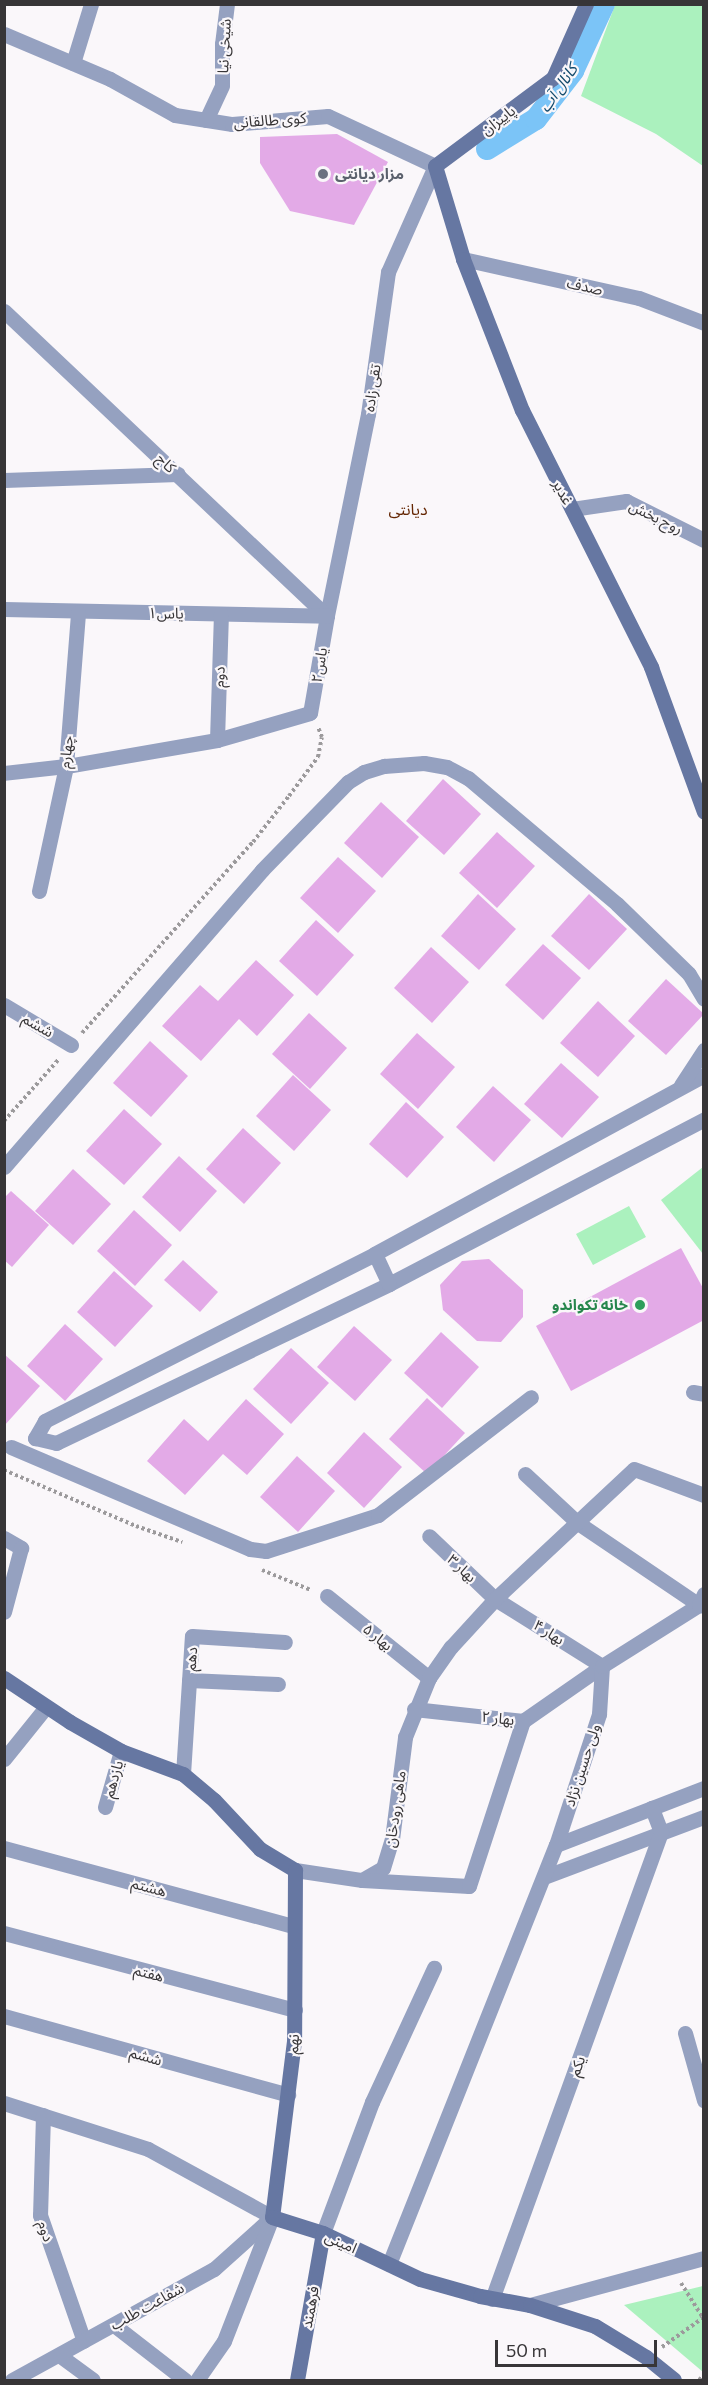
<!DOCTYPE html>
<meta charset="utf-8">
<style>
body{margin:0}
#map{position:relative;width:708px;height:2385px;overflow:hidden;background:#faf7fa;font-family:Commissioner,"Noto Sans Arabic",sans-serif}
div>[style]{position:absolute}
.green>*{inset:0;background:#abf1be}
.canal>*{height:22px;margin:-11px;padding:0 11px;transform-origin:11px;border-radius:11px;background:#7bc4f7}
.building>*{inset:0;background:#e3aae7}
.path>*{height:4px;margin-top:-2px;transform-origin:0;background:repeating-linear-gradient(90deg,#9c9a9c 0 3px,transparent 0 6px)}
.street>*{height:15px;margin:-7.5px;padding:0 7.5px;transform-origin:7.5px;border-radius:7.5px;background:#95a1c0}
.secondary>*{height:15px;margin:-7.5px;padding:0 7.5px;transform-origin:7.5px;border-radius:7.5px;background:#6677a2}
.dots>*{width:16px;height:16px;translate:-50% -50%;box-sizing:border-box;border:3px solid #faf7fa;border-radius:50%}
span{translate:-50% -50%;white-space:nowrap;text-align:center;line-height:1.15;-webkit-text-stroke:4.5px #faf7fa;paint-order:stroke}
.street-label{font-size:15px;color:#373537}
.worship-label{font-size:15px;color:#5b616d;font-weight:700}
.left{translate:0 -50%;text-align:left}
.leisure-label{font-size:15px;color:#27864d;font-weight:700}
.right{translate:-100% -50%;text-align:right}
.water-label{font-size:16px;color:#134b6d;font-style:italic}
.neighbourhood-label{font-size:16px;color:#642603}
.frame{position:absolute;inset:0;border:6px solid #373537;pointer-events:none}
.scale{position:absolute;left:495px;top:2340px;width:162px;height:27px;box-sizing:border-box;border:3px solid #373537;border-top:0;padding-left:8px;font-size:18px;line-height:21px;white-space:nowrap;color:#373537;-webkit-text-stroke:4px #faf7fa;paint-order:stroke}
</style>
<div id="map">
<div class="green">
<i style="clip-path:polygon(615px 5px,703px 5px,703px 166px,656px 134px,581px 96px)"></i>
<i style="clip-path:polygon(703px 1167px,704px 1253px,703px 1254px,661px 1200px)"></i>
<i style="clip-path:polygon(629px 1206px,646px 1237px,593px 1265px,576px 1234px)"></i>
<i style="clip-path:polygon(703px 2286px,704px 2286px,703px 2372px,624px 2305px)"></i>
</div>
<div class="canal">
<i style="left:487px;top:149px;width:57px;rotate:-31.5deg"></i>
<i style="left:536px;top:119px;width:61px;rotate:-52.4deg"></i>
<i style="left:573px;top:71px;width:74px;rotate:-65.2deg"></i>
</div>
<div class="building">
<i style="clip-path:polygon(337px 134px,388px 162px,354px 225px,290px 211px,260px 163px,260px 137px)"></i>
<i style="clip-path:polygon(443px 779px,481px 814px,444px 855px,406px 821px)"></i>
<i style="clip-path:polygon(381px 802px,419px 837px,382px 878px,344px 843px)"></i>
<i style="clip-path:polygon(497px 832px,535px 866px,497px 908px,459px 873px)"></i>
<i style="clip-path:polygon(338px 857px,376px 891px,338px 933px,300px 898px)"></i>
<i style="clip-path:polygon(478px 894px,516px 929px,479px 970px,441px 936px)"></i>
<i style="clip-path:polygon(589px 894px,627px 929px,589px 970px,551px 936px)"></i>
<i style="clip-path:polygon(316px 920px,354px 955px,317px 996px,279px 961px)"></i>
<i style="clip-path:polygon(543px 944px,581px 978px,543px 1020px,505px 985px)"></i>
<i style="clip-path:polygon(431px 947px,469px 982px,432px 1023px,394px 988px)"></i>
<i style="clip-path:polygon(256px 960px,294px 995px,257px 1036px,239px 1019px,201px 1061px,162px 1026px,200px 985px,218px 1001px)"></i>
<i style="clip-path:polygon(666px 979px,704px 1014px,666px 1055px,628px 1021px)"></i>
<i style="clip-path:polygon(598px 1001px,635px 1036px,598px 1077px,560px 1043px)"></i>
<i style="clip-path:polygon(309px 1013px,347px 1048px,310px 1089px,272px 1054px)"></i>
<i style="clip-path:polygon(417px 1033px,455px 1067px,418px 1109px,380px 1074px)"></i>
<i style="clip-path:polygon(150px 1041px,188px 1076px,151px 1117px,113px 1083px)"></i>
<i style="clip-path:polygon(561px 1063px,599px 1097px,562px 1138px,524px 1104px)"></i>
<i style="clip-path:polygon(293px 1075px,331px 1110px,294px 1151px,256px 1116px)"></i>
<i style="clip-path:polygon(493px 1086px,531px 1120px,494px 1162px,456px 1127px)"></i>
<i style="clip-path:polygon(406px 1102px,444px 1137px,407px 1178px,369px 1144px)"></i>
<i style="clip-path:polygon(124px 1109px,162px 1144px,124px 1185px,86px 1151px)"></i>
<i style="clip-path:polygon(243px 1128px,281px 1163px,244px 1204px,206px 1169px)"></i>
<i style="clip-path:polygon(179px 1156px,217px 1191px,180px 1232px,142px 1197px)"></i>
<i style="clip-path:polygon(73px 1169px,111px 1204px,73px 1245px,35px 1211px)"></i>
<i style="clip-path:polygon(11px 1191px,49px 1225px,12px 1267px,4px 1260px,4px 1198px)"></i>
<i style="clip-path:polygon(134px 1210px,172px 1245px,135px 1286px,97px 1251px)"></i>
<i style="clip-path:polygon(681px 1248px,704px 1290px,704px 1320px,571px 1391px,536px 1326px)"></i>
<i style="clip-path:polygon(489px 1259px,523px 1290px,523px 1317px,501px 1342px,477px 1341px,443px 1310px,440px 1285px,462px 1261px)"></i>
<i style="clip-path:polygon(183px 1260px,218px 1292px,200px 1312px,164px 1280px)"></i>
<i style="clip-path:polygon(114px 1271px,153px 1306px,115px 1347px,77px 1312px)"></i>
<i style="clip-path:polygon(65px 1324px,103px 1359px,65px 1401px,27px 1366px)"></i>
<i style="clip-path:polygon(354px 1326px,392px 1360px,355px 1401px,317px 1367px)"></i>
<i style="clip-path:polygon(441px 1332px,479px 1367px,442px 1408px,404px 1373px)"></i>
<i style="clip-path:polygon(291px 1348px,329px 1383px,291px 1424px,253px 1389px)"></i>
<i style="clip-path:polygon(4px 1354px,40px 1386px,4px 1426px)"></i>
<i style="clip-path:polygon(427px 1398px,465px 1433px,427px 1474px,389px 1439px)"></i>
<i style="clip-path:polygon(246px 1399px,284px 1434px,247px 1475px,223px 1454px,185px 1495px,147px 1461px,184px 1419px,208px 1441px)"></i>
<i style="clip-path:polygon(364px 1432px,402px 1467px,364px 1508px,327px 1473px)"></i>
<i style="clip-path:polygon(297px 1456px,335px 1491px,298px 1532px,260px 1497px)"></i>
</div>
<div class="path">
<i style="left:82px;top:1033px;width:256px;rotate:-48.2deg"></i>
<i style="left:253px;top:842px;width:58px;rotate:-52deg"></i>
<i style="left:289px;top:796px;width:49px;rotate:-53.4deg"></i>
<i style="left:318px;top:757px;width:20px;rotate:-79deg"></i>
<i style="left:322px;top:737px;width:11px;rotate:-112deg"></i>
<i style="left:4px;top:1121px;width:83px;rotate:-48.4deg"></i>
<i style="left:4px;top:1470px;width:143px;rotate:23deg"></i>
<i style="left:136px;top:1526px;width:49px;rotate:19.2deg"></i>
<i style="left:262px;top:1570px;width:53px;rotate:22.2deg"></i>
<i style="left:681px;top:2283px;width:41px;rotate:57.8deg"></i>
<i style="left:662px;top:2347px;width:52px;rotate:-35.5deg"></i>
<i style="left:699px;top:2380px;width:7px;rotate:-45deg"></i>
</div>
<div class="street">
<i style="left:4px;top:34px;width:115px;rotate:23deg"></i>
<i style="left:110px;top:79px;width:74px;rotate:29deg"></i>
<i style="left:175px;top:115px;width:58px;rotate:9deg"></i>
<i style="left:232px;top:124px;width:96px;rotate:-4.8deg"></i>
<i style="left:328px;top:116px;width:118px;rotate:25deg"></i>
<i style="left:435px;top:166px;width:116px;rotate:113.9deg"></i>
<i style="left:388px;top:272px;width:143px;rotate:98deg"></i>
<i style="left:368px;top:414px;width:206px;rotate:101.5deg"></i>
<i style="left:327px;top:616px;width:98px;rotate:99.9deg"></i>
<i style="left:310px;top:713px;width:97px;rotate:163.8deg"></i>
<i style="left:217px;top:740px;width:153px;rotate:170.2deg"></i>
<i style="left:66px;top:766px;width:62px;rotate:173.6deg"></i>
<i style="left:73px;top:63px;width:62px;rotate:-73deg"></i>
<i style="left:206px;top:120px;width:38px;rotate:-65deg"></i>
<i style="left:222px;top:85px;width:41px;rotate:-90deg"></i>
<i style="left:222px;top:44px;width:40px;rotate:-82.9deg"></i>
<i style="left:463px;top:259px;width:180px;rotate:12.5deg"></i>
<i style="left:639px;top:298px;width:70px;rotate:21deg"></i>
<i style="left:4px;top:311px;width:444px;rotate:43.4deg"></i>
<i style="left:4px;top:480px;width:174px;rotate:-2deg"></i>
<i style="left:572px;top:509px;width:55px;rotate:-8.4deg"></i>
<i style="left:626px;top:501px;width:87px;rotate:26.6deg"></i>
<i style="left:4px;top:609px;width:323px;rotate:1.2deg"></i>
<i style="left:217px;top:740px;width:126px;rotate:-88.2deg"></i>
<i style="left:39px;top:891px;width:128px;rotate:-77.8deg"></i>
<i style="left:66px;top:766px;width:154px;rotate:-85.5deg"></i>
<i style="left:4px;top:1005px;width:78px;rotate:30.8deg"></i>
<i style="left:704px;top:1075px;width:375px;rotate:151.5deg"></i>
<i style="left:375px;top:1254px;width:370px;rotate:153.2deg"></i>
<i style="left:45px;top:1421px;width:20px;rotate:120deg"></i>
<i style="left:35px;top:1438px;width:22px;rotate:13deg"></i>
<i style="left:56px;top:1443px;width:369px;rotate:-25.5deg"></i>
<i style="left:389px;top:1284px;width:356px;rotate:-27.6deg"></i>
<i style="left:681px;top:1085px;width:42px;rotate:-56.7deg"></i>
<i style="left:4px;top:1167px;width:393px;rotate:-49deg"></i>
<i style="left:262px;top:870px;width:123px;rotate:-45.7deg"></i>
<i style="left:348px;top:782px;width:19px;rotate:-32deg"></i>
<i style="left:364px;top:772px;width:21px;rotate:-17deg"></i>
<i style="left:384px;top:766px;width:40px;rotate:-4.3deg"></i>
<i style="left:424px;top:763px;width:23px;rotate:10deg"></i>
<i style="left:447px;top:767px;width:24px;rotate:28deg"></i>
<i style="left:468px;top:778px;width:195px;rotate:40.2deg"></i>
<i style="left:617px;top:904px;width:100px;rotate:44.2deg"></i>
<i style="left:689px;top:974px;width:29px;rotate:59deg"></i>
<i style="left:375px;top:1254px;width:33px;rotate:65deg"></i>
<i style="left:693px;top:1392px;width:11px;rotate:10deg"></i>
<i style="left:11px;top:1447px;width:260px;rotate:23.1deg"></i>
<i style="left:250px;top:1549px;width:16px;rotate:7deg"></i>
<i style="left:266px;top:1551px;width:118px;rotate:-17.8deg"></i>
<i style="left:378px;top:1515px;width:193px;rotate:-37.6deg"></i>
<i style="left:525px;top:1474px;width:72px;rotate:42.8deg"></i>
<i style="left:578px;top:1523px;width:146px;rotate:34.1deg"></i>
<i style="left:699px;top:1605px;width:5px;rotate:11deg"></i>
<i style="left:4px;top:1538px;width:20px;rotate:30deg"></i>
<i style="left:21px;top:1548px;width:66px;rotate:104.9deg"></i>
<i style="left:327px;top:1596px;width:131px;rotate:38.8deg"></i>
<i style="left:189px;top:1680px;width:89px;rotate:2.6deg"></i>
<i style="left:414px;top:1709px;width:110px;rotate:6.3deg"></i>
<i style="left:523px;top:1721px;width:96px;rotate:-34.8deg"></i>
<i style="left:602px;top:1666px;width:126px;rotate:-147.9deg"></i>
<i style="left:495px;top:1599px;width:91px;rotate:-136.3deg"></i>
<i style="left:4px;top:1759px;width:67px;rotate:-51.1deg"></i>
<i style="left:183px;top:1774px;width:138px;rotate:-86.3deg"></i>
<i style="left:192px;top:1636px;width:93px;rotate:3.7deg"></i>
<i style="left:105px;top:1807px;width:58px;rotate:-74.1deg"></i>
<i style="left:556px;top:1845px;width:159px;rotate:-21.1deg"></i>
<i style="left:4px;top:1848px;width:300px;rotate:15.1deg"></i>
<i style="left:295px;top:1870px;width:68px;rotate:8.5deg"></i>
<i style="left:362px;top:1880px;width:24px;rotate:-30deg"></i>
<i style="left:383px;top:1868px;width:30px;rotate:-73deg"></i>
<i style="left:392px;top:1839px;width:103px;rotate:-82.7deg"></i>
<i style="left:405px;top:1737px;width:64px;rotate:-67.9deg"></i>
<i style="left:429px;top:1678px;width:38px;rotate:-55deg"></i>
<i style="left:451px;top:1647px;width:65px;rotate:-47.5deg"></i>
<i style="left:495px;top:1599px;width:190px;rotate:-43.1deg"></i>
<i style="left:634px;top:1469px;width:75px;rotate:20.4deg"></i>
<i style="left:544px;top:1877px;width:171px;rotate:-20.6deg"></i>
<i style="left:362px;top:1880px;width:107px;rotate:3.2deg"></i>
<i style="left:469px;top:1886px;width:174px;rotate:-71.9deg"></i>
<i style="left:4px;top:1933px;width:301px;rotate:14.8deg"></i>
<i style="left:4px;top:2016px;width:295px;rotate:15.5deg"></i>
<i style="left:685px;top:2033px;width:70px;rotate:74.2deg"></i>
<i style="left:4px;top:2103px;width:151px;rotate:17.7deg"></i>
<i style="left:148px;top:2149px;width:141px;rotate:28.7deg"></i>
<i style="left:43px;top:2115px;width:100px;rotate:91.7deg"></i>
<i style="left:40px;top:2215px;width:133px;rotate:70.8deg"></i>
<i style="left:323px;top:2233px;width:140px;rotate:-69.5deg"></i>
<i style="left:372px;top:2102px;width:148px;rotate:-65.2deg"></i>
<i style="left:389px;top:2264px;width:451px;rotate:-68.3deg"></i>
<i style="left:556px;top:1845px;width:138px;rotate:-71.8deg"></i>
<i style="left:599px;top:1714px;width:48px;rotate:-86.4deg"></i>
<i style="left:602px;top:1666px;width:115px;rotate:-32.2deg"></i>
<i style="left:699px;top:1605px;width:12px;rotate:-66deg"></i>
<i style="left:492px;top:2299px;width:497px;rotate:-70.1deg"></i>
<i style="left:661px;top:1832px;width:26px;rotate:-111deg"></i>
<i style="left:530px;top:2305px;width:180px;rotate:-15.1deg"></i>
<i style="left:114px;top:2325px;width:90px;rotate:37.8deg"></i>
<i style="left:59px;top:2355px;width:42px;rotate:36.3deg"></i>
<i style="left:12px;top:2380px;width:230px;rotate:-28.8deg"></i>
<i style="left:214px;top:2269px;width:78px;rotate:-41.9deg"></i>
<i style="left:197px;top:2380px;width:47px;rotate:-55.3deg"></i>
<i style="left:224px;top:2341px;width:130px;rotate:-68.8deg"></i>
</div>
<div class="secondary">
<i style="left:586px;top:4px;width:81px;rotate:114deg"></i>
<i style="left:553px;top:78px;width:147px;rotate:143.3deg"></i>
<i style="left:435px;top:166px;width:97px;rotate:73.2deg"></i>
<i style="left:463px;top:259px;width:162px;rotate:68.7deg"></i>
<i style="left:522px;top:410px;width:288px;rotate:63.3deg"></i>
<i style="left:651px;top:667px;width:154px;rotate:69.9deg"></i>
<i style="left:4px;top:1678px;width:79px;rotate:33.7deg"></i>
<i style="left:70px;top:1722px;width:59px;rotate:29.6deg"></i>
<i style="left:121px;top:1751px;width:66px;rotate:20.4deg"></i>
<i style="left:183px;top:1774px;width:40px;rotate:40deg"></i>
<i style="left:214px;top:1800px;width:67px;rotate:46.8deg"></i>
<i style="left:260px;top:1849px;width:41px;rotate:31deg"></i>
<i style="left:295px;top:1870px;width:171px;rotate:90.3deg"></i>
<i style="left:294px;top:2041px;width:177px;rotate:97.1deg"></i>
<i style="left:272px;top:2217px;width:53px;rotate:17.4deg"></i>
<i style="left:323px;top:2233px;width:107px;rotate:25.4deg"></i>
<i style="left:420px;top:2279px;width:62px;rotate:15.8deg"></i>
<i style="left:480px;top:2296px;width:51px;rotate:10.2deg"></i>
<i style="left:530px;top:2305px;width:68px;rotate:17.9deg"></i>
<i style="left:595px;top:2326px;width:60px;rotate:31.3deg"></i>
<i style="left:646px;top:2357px;width:36px;rotate:39deg"></i>
<i style="left:297px;top:2380px;width:149px;rotate:-80deg"></i>
</div>
<div class="dots">
<i style="left:323px;top:174px;background:#6b7280"></i>
<i style="left:640px;top:1305px;background:#2e9e5b"></i>
</div>
<div class="street-label">
<span style="left:224px;top:46px;rotate:-87deg">شیخی نیا</span>
<span style="left:270px;top:120px;rotate:-4deg">کوی طالقانی</span>
<span style="left:498px;top:120px;rotate:-37deg">پاییزان</span>
<span style="left:585px;top:286px;rotate:13deg">صدف</span>
<span style="left:372px;top:388px;rotate:-82deg">تقی زاده</span>
<span style="left:166px;top:463px;rotate:43deg">کاج</span>
<span style="left:563px;top:492px;rotate:63deg">غدیر</span>
<span style="left:656px;top:517px;rotate:26deg">روح بخش</span>
<span style="left:166px;top:613px;rotate:1deg">یاس۱</span>
<span style="left:319px;top:665px;rotate:-80deg">یاس۲</span>
<span style="left:219px;top:677px;rotate:-88deg">دوم</span>
<span style="left:66px;top:752px;rotate:-84deg">چهارم</span>
<span style="left:38px;top:1025px;rotate:30deg">ششم</span>
<span style="left:462px;top:1568px;rotate:43deg">بهار ۳</span>
<span style="left:549px;top:1632px;rotate:32deg">بهار ۴</span>
<span style="left:378px;top:1637px;rotate:39deg">بهار ۵</span>
<span style="left:191px;top:1659px;rotate:-86deg">دهم</span>
<span style="left:498px;top:1718px;rotate:6deg">بهار ۲</span>
<span style="left:582px;top:1765px;rotate:-72deg">ولی حسین نژاد</span>
<span style="left:113px;top:1779px;rotate:-74deg">یازدهم</span>
<span style="left:395px;top:1809px;rotate:-82deg">ماهی رودخان</span>
<span style="left:149px;top:1887px;rotate:15deg">هشتم</span>
<span style="left:149px;top:1973px;rotate:15deg">هفتم</span>
<span style="left:293px;top:2044px;rotate:-86deg">نهم</span>
<span style="left:146px;top:2056px;rotate:16deg">ششم</span>
<span style="left:577px;top:2066px;rotate:-70deg">یکم</span>
<span style="left:46px;top:2231px;rotate:71deg">دوم</span>
<span style="left:341px;top:2242px;rotate:24deg">امینی</span>
<span style="left:147px;top:2306px;rotate:-29deg">شفاعت طلب</span>
<span style="left:310px;top:2307px;rotate:-80deg">فرهمند</span>
</div>
<div class="worship-label">
<span class="left" style="left:335px;top:174px">مزار دیانتی</span>
</div>
<div class="leisure-label">
<span class="right" style="left:628px;top:1305px">خانه تکواندو</span>
</div>
<div class="water-label">
<span style="left:558px;top:88px;rotate:-55deg">کانال آب</span>
</div>
<div class="neighbourhood-label">
<span style="left:408px;top:509px">دیانتی</span>
</div>
<div class="frame"></div>
<div class="scale">50 m</div>
</div>
